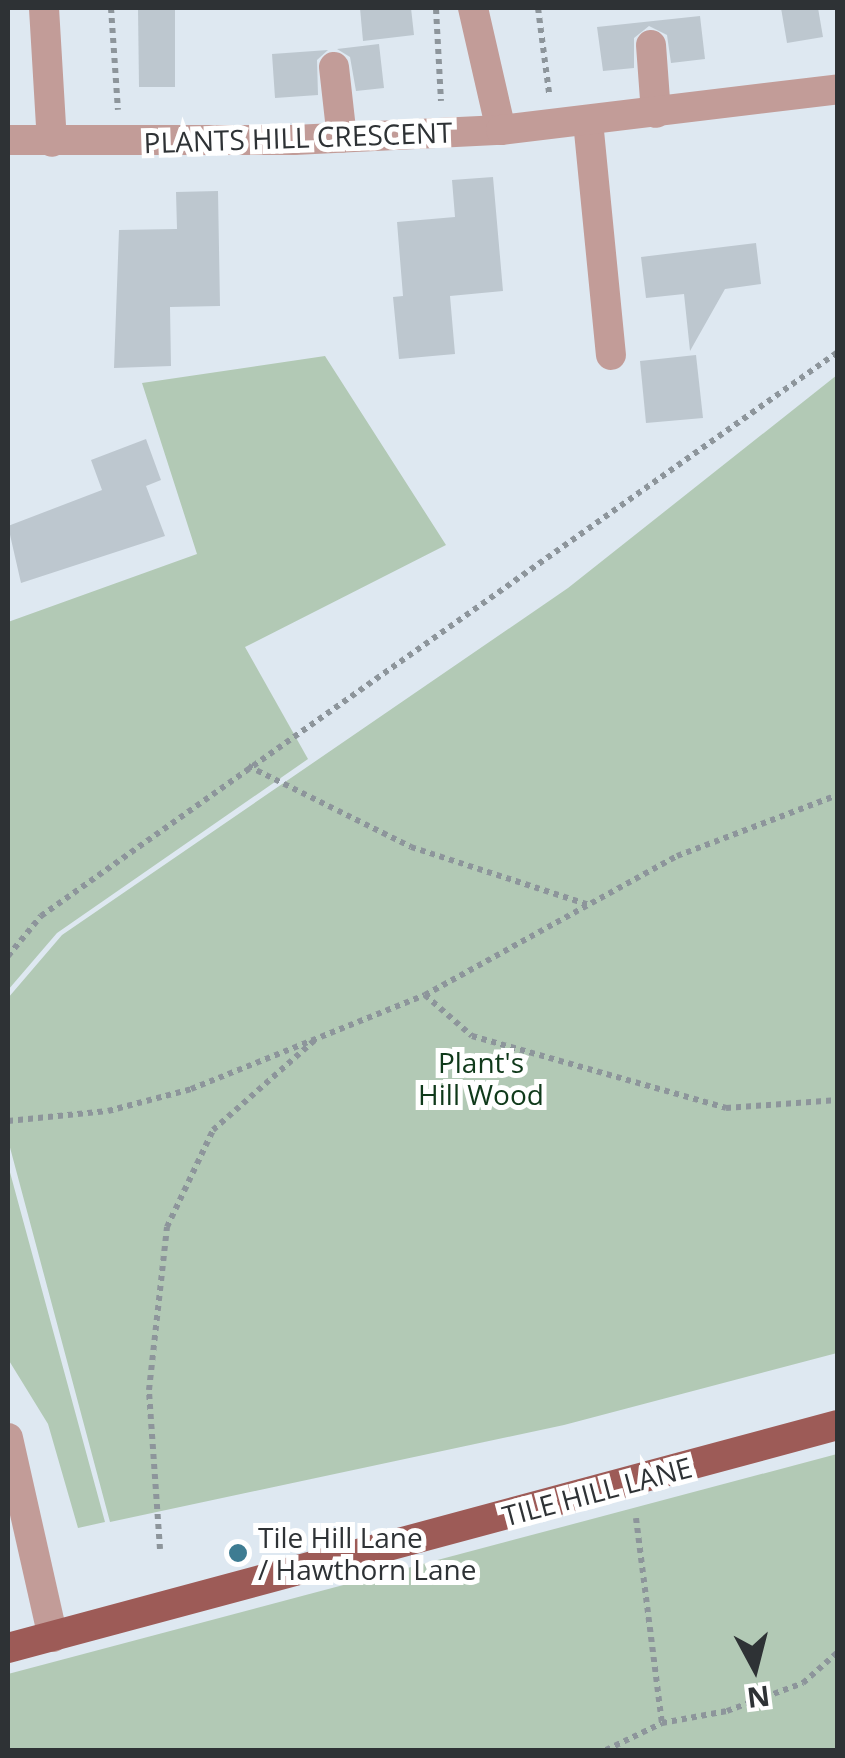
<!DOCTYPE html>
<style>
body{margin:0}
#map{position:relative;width:845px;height:1758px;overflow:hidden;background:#dee8f1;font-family:"Open Sans",sans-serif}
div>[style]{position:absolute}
.green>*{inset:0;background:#b2c9b5}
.building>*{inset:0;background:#bdc7cf}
.path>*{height:6px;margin-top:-3px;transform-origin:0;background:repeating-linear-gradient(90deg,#8d959b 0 5px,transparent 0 10px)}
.minor>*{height:30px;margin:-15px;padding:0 15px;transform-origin:15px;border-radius:15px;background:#c29c98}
.major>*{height:30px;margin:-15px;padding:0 15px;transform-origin:15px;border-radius:15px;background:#9d5b57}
.dots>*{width:28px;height:28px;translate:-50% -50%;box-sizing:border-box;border:5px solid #fff;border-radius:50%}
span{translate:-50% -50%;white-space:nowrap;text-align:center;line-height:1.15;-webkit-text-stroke:10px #fff;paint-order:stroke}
.street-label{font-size:28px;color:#2e3235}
.park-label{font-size:28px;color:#0f391a}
.poi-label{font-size:28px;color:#2e3235}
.left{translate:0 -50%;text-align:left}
.frame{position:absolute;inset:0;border:10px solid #2e3235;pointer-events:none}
.north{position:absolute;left:705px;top:1618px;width:100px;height:100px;-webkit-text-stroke:8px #fff;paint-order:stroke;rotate:173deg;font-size:28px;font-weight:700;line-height:40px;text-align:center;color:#2e3235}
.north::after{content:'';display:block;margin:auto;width:35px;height:45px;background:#2e3235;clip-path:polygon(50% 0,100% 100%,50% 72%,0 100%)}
</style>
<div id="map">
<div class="green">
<i style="clip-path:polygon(325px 356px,446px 545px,245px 647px,308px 759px,57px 933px,8px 990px,8px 622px,197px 554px,142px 383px)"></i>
<i style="clip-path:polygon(837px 375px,837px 1353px,564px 1425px,110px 1522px,8px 1140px,8px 998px,62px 935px,568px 588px)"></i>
<i style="clip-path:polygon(8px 1165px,105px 1522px,78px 1528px,48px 1424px,8px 1359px)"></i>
<i style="clip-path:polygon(837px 1454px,837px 1750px,8px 1750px,8px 1674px)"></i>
</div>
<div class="building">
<i style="clip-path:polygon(138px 8px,175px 8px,175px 87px,139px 87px)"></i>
<i style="clip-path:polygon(360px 8px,411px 8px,414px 35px,363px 41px)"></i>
<i style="clip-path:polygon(781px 8px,818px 8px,823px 37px,787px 43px)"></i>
<i style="clip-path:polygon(700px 16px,705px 59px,671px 63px,667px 35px,649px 26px,634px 38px,634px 68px,603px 71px,597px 27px)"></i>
<i style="clip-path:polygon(379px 44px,384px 88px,356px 91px,350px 57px,337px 49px)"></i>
<i style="clip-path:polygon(328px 50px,317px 60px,318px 95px,275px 98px,272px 54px)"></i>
<i style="clip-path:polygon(493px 177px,503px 291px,450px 296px,455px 354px,399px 359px,393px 297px,403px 296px,397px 222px,455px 217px,452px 180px)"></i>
<i style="clip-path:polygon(218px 191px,220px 306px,170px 307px,171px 366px,114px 368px,119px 230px,177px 229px,176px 192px)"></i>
<i style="clip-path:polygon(756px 243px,761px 284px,725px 289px,690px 351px,684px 294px,646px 298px,641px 257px)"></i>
<i style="clip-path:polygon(696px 355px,703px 418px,646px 423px,640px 361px)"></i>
<i style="clip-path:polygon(146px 439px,161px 480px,146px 486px,165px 536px,21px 583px,8px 526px,102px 490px,91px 460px)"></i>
</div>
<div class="path">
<i style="left:111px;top:8px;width:102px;rotate:86.1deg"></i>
<i style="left:538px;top:8px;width:86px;rotate:82.6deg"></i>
<i style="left:436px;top:9px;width:92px;rotate:86.9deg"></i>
<i style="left:248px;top:766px;width:182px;rotate:26.4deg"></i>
<i style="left:411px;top:847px;width:187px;rotate:18deg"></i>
<i style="left:8px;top:956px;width:52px;rotate:-50.5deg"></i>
<i style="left:41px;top:916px;width:976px;rotate:-35.29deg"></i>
<i style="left:425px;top:995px;width:62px;rotate:41.1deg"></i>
<i style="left:472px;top:1036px;width:264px;rotate:15.8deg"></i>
<i style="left:726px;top:1108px;width:112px;rotate:-4.1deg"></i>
<i style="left:8px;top:1121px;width:100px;rotate:-5.7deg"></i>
<i style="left:108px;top:1111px;width:86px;rotate:-14.8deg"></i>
<i style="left:191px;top:1089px;width:252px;rotate:-21.9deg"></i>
<i style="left:425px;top:995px;width:288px;rotate:-28.9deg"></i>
<i style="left:677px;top:856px;width:172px;rotate:-20.8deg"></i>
<i style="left:636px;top:1518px;width:207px;rotate:82.8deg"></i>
<i style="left:160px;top:1549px;width:159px;rotate:-94deg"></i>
<i style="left:149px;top:1390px;width:164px;rotate:-83.7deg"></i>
<i style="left:167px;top:1227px;width:107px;rotate:-64.6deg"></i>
<i style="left:213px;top:1130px;width:139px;rotate:-41.5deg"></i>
<i style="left:606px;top:1750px;width:62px;rotate:-25.7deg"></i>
<i style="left:662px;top:1723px;width:66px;rotate:-10.5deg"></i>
<i style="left:727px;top:1711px;width:81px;rotate:-20.2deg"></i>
<i style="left:803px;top:1683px;width:47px;rotate:-41.5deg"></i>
</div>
<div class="minor">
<i style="left:44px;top:8px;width:134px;rotate:86.6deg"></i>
<i style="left:473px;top:8px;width:125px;rotate:77.1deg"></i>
<i style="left:651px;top:45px;width:68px;rotate:85.8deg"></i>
<i style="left:334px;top:67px;width:71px;rotate:83.6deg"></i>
<i style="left:588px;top:121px;width:235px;rotate:84.4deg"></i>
<i style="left:8px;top:140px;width:286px"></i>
<i style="left:294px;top:140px;width:207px;rotate:-2.8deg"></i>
<i style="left:501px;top:130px;width:339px;rotate:-6.9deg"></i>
<i style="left:8px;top:1438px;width:204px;rotate:77.3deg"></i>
</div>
<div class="major">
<i style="left:8px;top:1648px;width:859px;rotate:-15.04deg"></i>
</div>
<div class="dots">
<i style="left:238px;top:1553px;background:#3e7c92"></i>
</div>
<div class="street-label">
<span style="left:298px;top:137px;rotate:-2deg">PLANTS HILL CRESCENT</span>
<span style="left:597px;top:1491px;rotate:-15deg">TILE HILL LANE</span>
</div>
<div class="park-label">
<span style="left:481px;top:1078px">Plant's<br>Hill Wood</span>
</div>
<div class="poi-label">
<span class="left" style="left:258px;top:1553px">Tile Hill Lane<br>/ Hawthorn Lane</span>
</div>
<div class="frame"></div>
<div class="north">N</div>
</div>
